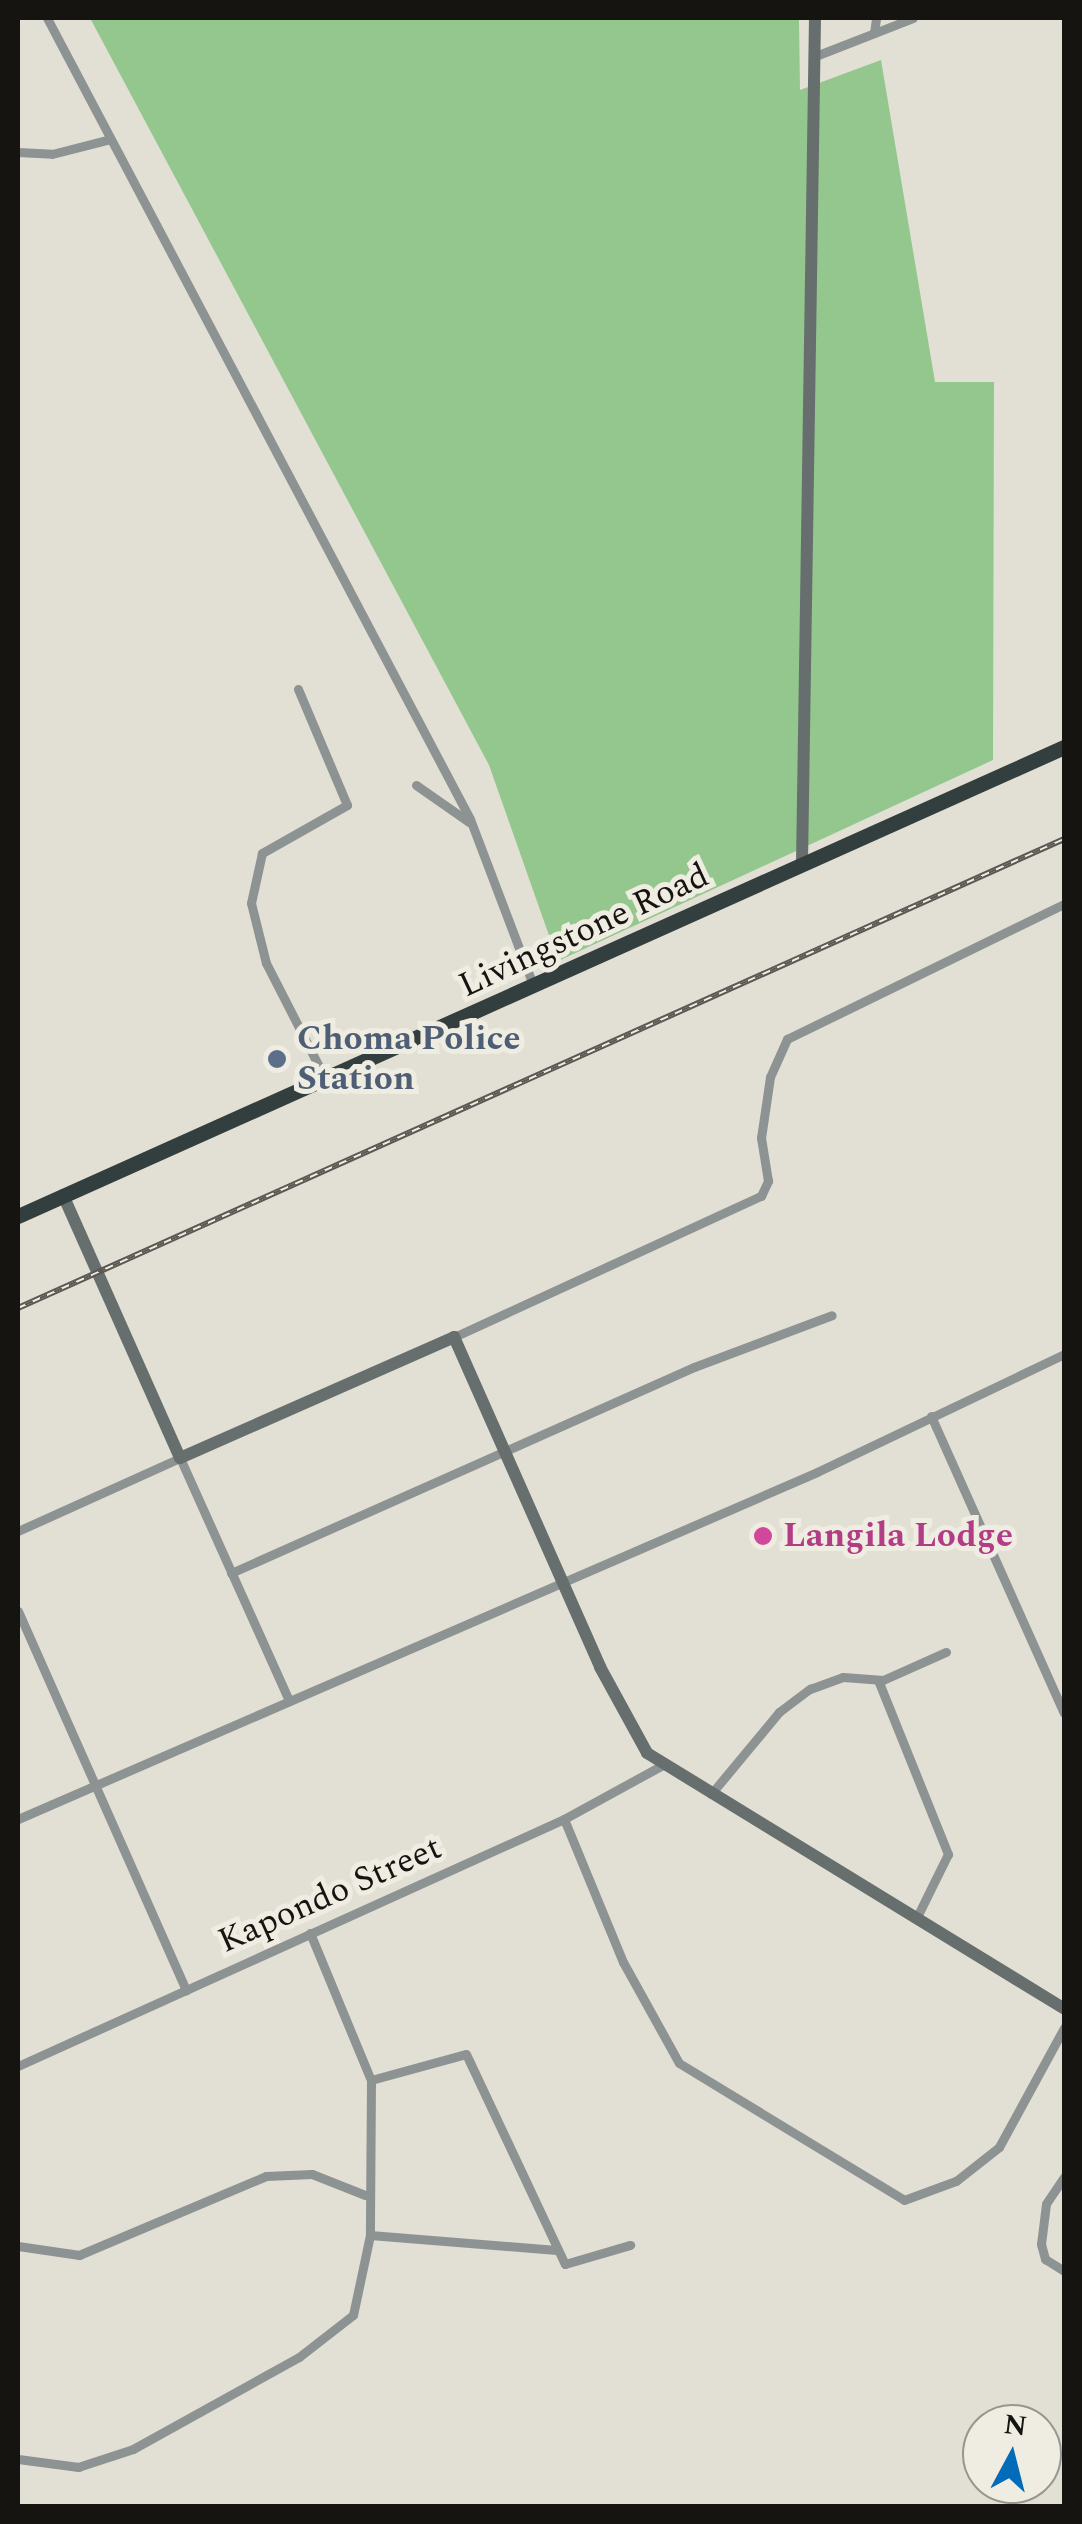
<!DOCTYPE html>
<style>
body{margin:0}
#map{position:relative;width:1082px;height:2524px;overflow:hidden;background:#e2dfd4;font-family:Spectral,serif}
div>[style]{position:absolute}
.green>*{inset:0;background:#94c78e}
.street>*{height:9px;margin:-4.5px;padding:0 4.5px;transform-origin:4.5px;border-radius:4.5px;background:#8d9392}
.secondary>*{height:12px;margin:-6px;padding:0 6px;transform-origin:6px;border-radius:6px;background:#666f6d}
.highway>*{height:15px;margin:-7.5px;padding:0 7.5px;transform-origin:7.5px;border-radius:7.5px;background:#333f3e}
.rail>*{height:6px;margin-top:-3px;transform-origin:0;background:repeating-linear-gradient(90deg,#efece1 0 8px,#5a5852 0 16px);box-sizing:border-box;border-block:2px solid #5a5852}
.dots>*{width:28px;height:28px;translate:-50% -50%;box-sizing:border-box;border:5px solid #efece1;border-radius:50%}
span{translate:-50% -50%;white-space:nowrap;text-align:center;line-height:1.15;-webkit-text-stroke:10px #efece1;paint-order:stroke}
.street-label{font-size:35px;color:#151411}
.service-label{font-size:35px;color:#4e5e75;font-weight:700}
.left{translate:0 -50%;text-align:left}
.hotel-label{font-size:35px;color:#b23c85;font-weight:700}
.frame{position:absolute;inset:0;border:20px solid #151411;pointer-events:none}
.north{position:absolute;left:962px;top:2404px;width:100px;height:100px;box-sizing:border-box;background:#efece1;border:2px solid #98968e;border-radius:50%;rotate:7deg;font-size:28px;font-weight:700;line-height:40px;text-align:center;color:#151411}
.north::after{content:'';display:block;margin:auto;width:35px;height:45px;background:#026cb8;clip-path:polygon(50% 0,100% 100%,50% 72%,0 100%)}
</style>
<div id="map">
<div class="green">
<i style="clip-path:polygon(90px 18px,799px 18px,800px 90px,881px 60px,935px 382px,994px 382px,993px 760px,558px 961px,489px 765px)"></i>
</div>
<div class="street">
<i style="left:47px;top:18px;width:906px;rotate:62.16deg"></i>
<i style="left:470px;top:819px;width:178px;rotate:69.2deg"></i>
<i style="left:874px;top:33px;width:15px;rotate:-82deg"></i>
<i style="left:813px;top:57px;width:107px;rotate:-21.3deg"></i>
<i style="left:18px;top:152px;width:34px;rotate:3deg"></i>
<i style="left:52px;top:154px;width:57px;rotate:-14.3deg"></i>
<i style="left:298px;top:689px;width:126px;rotate:67.1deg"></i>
<i style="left:347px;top:805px;width:98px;rotate:150.5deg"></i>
<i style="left:262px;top:853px;width:51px;rotate:102.4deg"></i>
<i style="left:251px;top:903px;width:62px;rotate:76deg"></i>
<i style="left:266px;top:963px;width:131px;rotate:62.9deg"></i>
<i style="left:416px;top:785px;width:65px;rotate:34.9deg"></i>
<i style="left:454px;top:1337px;width:338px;rotate:-24.7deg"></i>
<i style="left:761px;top:1196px;width:17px;rotate:-65deg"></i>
<i style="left:768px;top:1181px;width:44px;rotate:-99.2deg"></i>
<i style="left:761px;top:1138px;width:62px;rotate:-81.6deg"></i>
<i style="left:770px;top:1077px;width:42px;rotate:-65.9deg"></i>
<i style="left:787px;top:1039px;width:308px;rotate:-26deg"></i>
<i style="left:931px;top:1416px;width:325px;rotate:65.9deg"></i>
<i style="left:18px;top:1531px;width:178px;rotate:-24.3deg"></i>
<i style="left:180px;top:1458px;width:265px;rotate:65.8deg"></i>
<i style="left:231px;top:1573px;width:507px;rotate:-23.99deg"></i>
<i style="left:694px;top:1367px;width:147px;rotate:-20.6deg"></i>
<i style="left:18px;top:1611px;width:415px;rotate:66.1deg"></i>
<i style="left:878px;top:1680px;width:188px;rotate:68.1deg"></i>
<i style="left:948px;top:1854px;width:72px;rotate:116.2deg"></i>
<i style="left:711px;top:1794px;width:107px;rotate:-50.3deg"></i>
<i style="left:779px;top:1712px;width:39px;rotate:-37deg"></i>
<i style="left:810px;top:1689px;width:35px;rotate:-20deg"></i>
<i style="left:843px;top:1677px;width:40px;rotate:4.3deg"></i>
<i style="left:883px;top:1680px;width:69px;rotate:-24deg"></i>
<i style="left:18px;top:1819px;width:871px;rotate:-23.47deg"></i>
<i style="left:817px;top:1472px;width:274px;rotate:-25.5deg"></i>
<i style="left:564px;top:1819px;width:155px;rotate:67.6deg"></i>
<i style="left:623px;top:1962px;width:115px;rotate:61deg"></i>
<i style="left:679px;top:2063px;width:263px;rotate:31.3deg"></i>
<i style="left:904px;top:2200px;width:55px;rotate:-20.1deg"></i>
<i style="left:956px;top:2181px;width:55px;rotate:-38.3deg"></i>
<i style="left:999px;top:2147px;width:136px;rotate:-61.4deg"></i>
<i style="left:310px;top:1933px;width:159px;rotate:67.5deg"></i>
<i style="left:371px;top:2080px;width:155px;rotate:90.4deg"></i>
<i style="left:370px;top:2235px;width:187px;rotate:4.6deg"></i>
<i style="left:18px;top:2066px;width:599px;rotate:-24.34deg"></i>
<i style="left:564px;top:1819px;width:111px;rotate:-28.7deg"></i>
<i style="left:371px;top:2080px;width:98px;rotate:-15.3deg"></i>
<i style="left:466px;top:2054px;width:232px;rotate:64.8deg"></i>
<i style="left:565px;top:2264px;width:68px;rotate:-16.3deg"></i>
<i style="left:1064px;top:2177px;width:32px;rotate:124deg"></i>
<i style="left:1046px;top:2204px;width:40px;rotate:97.1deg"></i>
<i style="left:1041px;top:2244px;width:16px;rotate:75deg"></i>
<i style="left:1045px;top:2259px;width:22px;rotate:32deg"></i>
<i style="left:18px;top:2246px;width:62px;rotate:8.4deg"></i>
<i style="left:79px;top:2255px;width:203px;rotate:-22.9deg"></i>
<i style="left:266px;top:2176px;width:46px;rotate:-2.5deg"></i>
<i style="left:312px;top:2174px;width:57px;rotate:21.6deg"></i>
<i style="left:18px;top:2459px;width:61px;rotate:7.6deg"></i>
<i style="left:78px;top:2467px;width:58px;rotate:-18.1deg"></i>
<i style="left:133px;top:2449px;width:190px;rotate:-29deg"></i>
<i style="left:299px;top:2357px;width:68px;rotate:-37.9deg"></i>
<i style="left:353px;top:2315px;width:82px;rotate:-78deg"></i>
</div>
<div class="secondary">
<i style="left:802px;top:864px;width:846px;rotate:-89.12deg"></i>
<i style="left:63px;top:1195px;width:288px;rotate:66deg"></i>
<i style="left:180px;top:1458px;width:300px;rotate:-23.8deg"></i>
<i style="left:454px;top:1337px;width:361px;rotate:66.1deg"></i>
<i style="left:600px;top:1667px;width:98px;rotate:61.3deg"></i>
<i style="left:647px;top:1753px;width:489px;rotate:31.5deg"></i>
</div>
<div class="highway">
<i style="left:18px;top:1216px;width:1146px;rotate:-24.15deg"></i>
</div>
<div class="rail">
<i style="left:18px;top:1308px;width:1146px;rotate:-24.15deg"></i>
</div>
<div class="dots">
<i style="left:277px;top:1059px;background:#5c6f8a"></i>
<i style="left:763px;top:1536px;background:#d1479c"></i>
</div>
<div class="street-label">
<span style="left:584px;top:931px;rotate:-25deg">Livingstone Road</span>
<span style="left:330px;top:1895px;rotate:-24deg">Kapondo Street</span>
</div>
<div class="service-label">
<span class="left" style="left:297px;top:1059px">Choma Police<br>Station</span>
</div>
<div class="hotel-label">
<span class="left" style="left:783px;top:1536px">Langila Lodge</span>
</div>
<div class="frame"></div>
<div class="north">N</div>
</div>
